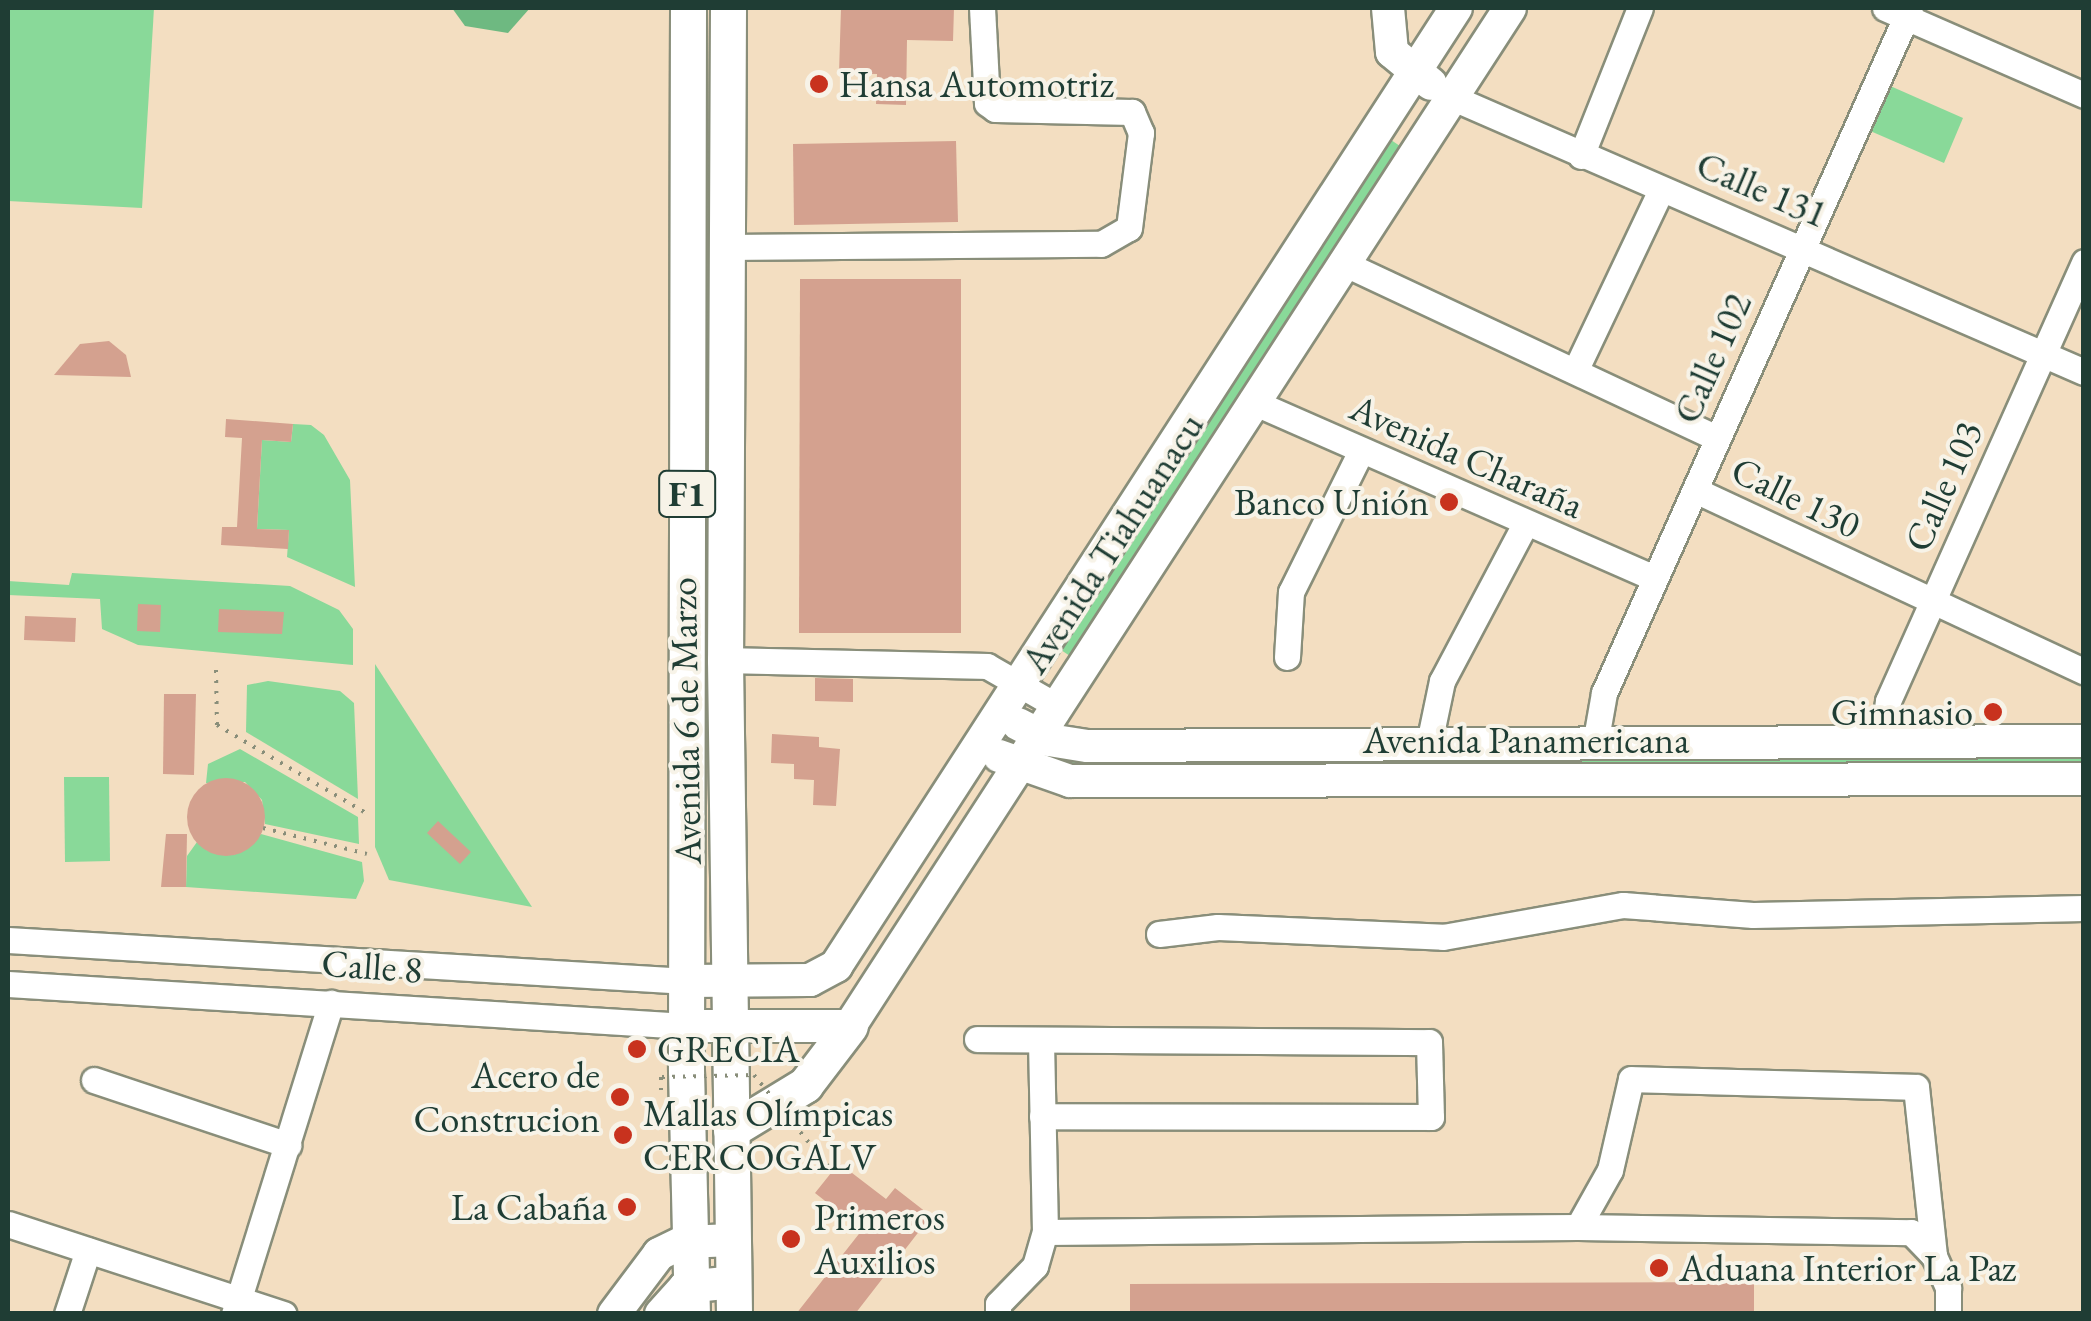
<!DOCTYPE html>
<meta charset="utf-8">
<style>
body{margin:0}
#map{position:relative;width:2091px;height:1321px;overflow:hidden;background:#f3dec1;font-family:"EB Garamond",serif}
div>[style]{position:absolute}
.green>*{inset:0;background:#89d999}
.forest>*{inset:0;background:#6eb981}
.building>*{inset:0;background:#d4a18f}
.round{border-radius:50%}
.path>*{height:4px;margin-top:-2px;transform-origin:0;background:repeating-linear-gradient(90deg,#898e7a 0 2.5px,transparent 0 10.5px)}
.roads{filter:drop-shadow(2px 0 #898e7a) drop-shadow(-2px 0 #898e7a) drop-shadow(0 2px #898e7a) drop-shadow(0 -2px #898e7a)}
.minor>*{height:25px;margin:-12.5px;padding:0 12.5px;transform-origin:12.5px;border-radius:12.5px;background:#fff}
.major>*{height:32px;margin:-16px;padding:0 16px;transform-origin:16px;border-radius:16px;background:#fff}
.highway>*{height:35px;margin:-17.5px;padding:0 17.5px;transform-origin:17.5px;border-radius:17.5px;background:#fff}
.path-bridge>*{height:4px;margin-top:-2px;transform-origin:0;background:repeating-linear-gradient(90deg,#898e7a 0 2.5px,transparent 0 10.5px)}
.dots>*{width:28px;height:28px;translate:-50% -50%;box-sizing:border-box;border:5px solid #f7f3e8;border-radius:50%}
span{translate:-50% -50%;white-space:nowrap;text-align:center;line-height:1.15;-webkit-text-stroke:8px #f7f3e8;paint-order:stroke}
.shield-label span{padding:2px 8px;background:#f7f3e8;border:2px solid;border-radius:8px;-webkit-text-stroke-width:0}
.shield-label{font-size:35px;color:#1f3d34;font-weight:700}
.poi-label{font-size:38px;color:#1f3d34}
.left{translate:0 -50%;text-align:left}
.right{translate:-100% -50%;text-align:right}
.street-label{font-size:38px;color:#1f3d34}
.frame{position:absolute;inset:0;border:10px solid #1f3d34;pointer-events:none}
</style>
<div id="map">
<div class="green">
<i style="clip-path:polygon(8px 8px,154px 8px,142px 208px,8px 201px)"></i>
<i style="clip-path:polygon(1888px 85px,1963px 118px,1944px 163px,1868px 130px)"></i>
<i style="clip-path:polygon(1385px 136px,1403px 148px,1073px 658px,1055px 646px)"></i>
<i style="clip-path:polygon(293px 424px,311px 425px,324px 435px,350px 480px,355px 587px,287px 557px,289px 530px,257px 529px,262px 440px,291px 442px)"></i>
<i style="clip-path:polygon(72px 573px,290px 586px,339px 610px,353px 629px,353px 665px,138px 645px,102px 629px,100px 599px,8px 595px,8px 581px,69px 585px)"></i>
<i style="clip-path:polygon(375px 664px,532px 907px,389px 880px,375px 847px)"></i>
<i style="clip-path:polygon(268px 681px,340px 691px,354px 703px,358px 799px,246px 732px,247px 685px)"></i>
<i style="clip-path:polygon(240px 749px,358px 817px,359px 844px,265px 824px,262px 800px,245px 782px,206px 783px,208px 764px)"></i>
<i style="clip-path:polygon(2083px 756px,2084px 768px,1061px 773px,1060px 761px)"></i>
<i style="clip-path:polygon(64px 777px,109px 777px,110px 861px,65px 862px)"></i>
<i style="clip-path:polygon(261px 834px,362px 862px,364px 881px,356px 899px,186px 887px,187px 856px,197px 842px,234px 855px)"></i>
</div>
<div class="forest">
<i style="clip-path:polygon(452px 8px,530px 8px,508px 33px,465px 26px)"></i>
</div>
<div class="building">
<i style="clip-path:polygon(841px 8px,954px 8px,953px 41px,907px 40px,906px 105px,876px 104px,877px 74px,839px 73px)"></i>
<i style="clip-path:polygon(956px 141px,958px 222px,794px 225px,793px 144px)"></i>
<i style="clip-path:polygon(800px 279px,961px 279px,961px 633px,799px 633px)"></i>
<i style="clip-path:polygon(109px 341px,126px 355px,131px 377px,54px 375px,80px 344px)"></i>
<i style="clip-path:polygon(226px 419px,293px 424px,291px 442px,262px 440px,257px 529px,289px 530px,288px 549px,221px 545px,222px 527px,237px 527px,242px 438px,225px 437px)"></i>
<i style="clip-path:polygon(138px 604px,161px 605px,160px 632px,137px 631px)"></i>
<i style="clip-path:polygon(219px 609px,284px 612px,282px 634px,218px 632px)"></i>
<i style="clip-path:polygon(25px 616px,76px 618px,75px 642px,24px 640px)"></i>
<i style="clip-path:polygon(815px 678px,853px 679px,853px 702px,815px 701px)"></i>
<i style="clip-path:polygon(164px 694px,196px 694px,194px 775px,163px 774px)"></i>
<i style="clip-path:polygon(772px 734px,819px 737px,819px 747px,840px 749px,836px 806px,813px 805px,814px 780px,794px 779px,794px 764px,771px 763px)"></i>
<i class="round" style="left:187px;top:778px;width:78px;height:78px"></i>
<i style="clip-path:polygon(438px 821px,471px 852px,460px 864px,427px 833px)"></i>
<i style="clip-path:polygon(166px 834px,187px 834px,186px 887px,161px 887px)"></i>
<i style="clip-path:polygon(839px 1163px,886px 1199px,895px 1188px,931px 1216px,855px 1314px,796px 1314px,862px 1230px,815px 1193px)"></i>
<i style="clip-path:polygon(1754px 1282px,1754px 1314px,1130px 1314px,1130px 1284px)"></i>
</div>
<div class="path">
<i style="left:216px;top:670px;width:55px;rotate:89deg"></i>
<i style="left:217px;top:725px;width:173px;rotate:30.6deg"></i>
<i style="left:263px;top:828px;width:107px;rotate:14deg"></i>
<i style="left:661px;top:1090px;width:18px;rotate:-90deg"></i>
</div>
<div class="roads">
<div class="minor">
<i style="left:1885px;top:8px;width:217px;rotate:23.6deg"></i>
<i style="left:1451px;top:97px;width:690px;rotate:23.48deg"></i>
<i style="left:1581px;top:156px;width:159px;rotate:-68.3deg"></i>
<i style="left:726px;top:247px;width:375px;rotate:-0.5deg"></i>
<i style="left:1101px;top:244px;width:32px;rotate:-30deg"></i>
<i style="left:1129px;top:228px;width:96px;rotate:-82.8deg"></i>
<i style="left:1141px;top:133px;width:23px;rotate:-113deg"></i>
<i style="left:1132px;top:112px;width:137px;rotate:-178.7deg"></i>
<i style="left:995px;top:109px;width:10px;rotate:-143deg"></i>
<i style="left:987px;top:103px;width:95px;rotate:-93deg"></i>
<i style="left:1341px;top:262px;width:415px;rotate:25.1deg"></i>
<i style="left:1576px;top:369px;width:198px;rotate:-64.6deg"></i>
<i style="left:1251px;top:401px;width:441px;rotate:23.7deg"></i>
<i style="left:1695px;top:490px;width:429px;rotate:25deg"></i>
<i style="left:1287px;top:657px;width:65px;rotate:-86.5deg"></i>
<i style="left:1291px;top:592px;width:157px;rotate:-63.6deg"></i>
<i style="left:725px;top:660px;width:262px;rotate:1.3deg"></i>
<i style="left:987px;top:666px;width:78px;rotate:29.8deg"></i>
<i style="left:1429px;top:743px;width:63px;rotate:-78.2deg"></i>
<i style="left:1442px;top:681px;width:178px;rotate:-62.1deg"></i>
<i style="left:1882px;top:743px;width:42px;rotate:-81.9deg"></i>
<i style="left:1888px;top:701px;width:481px;rotate:-65.9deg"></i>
<i style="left:1595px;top:744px;width:52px;rotate:-80deg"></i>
<i style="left:1604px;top:693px;width:750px;rotate:-65.93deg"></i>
<i style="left:1159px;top:934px;width:59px;rotate:-6.8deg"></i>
<i style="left:1218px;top:927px;width:225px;rotate:2.5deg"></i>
<i style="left:1443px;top:937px;width:183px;rotate:-10.1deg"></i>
<i style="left:1623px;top:905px;width:130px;rotate:4.4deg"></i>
<i style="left:1753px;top:915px;width:331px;rotate:-1.2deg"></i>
<i style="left:8px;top:940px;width:680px;rotate:3.46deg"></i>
<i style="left:8px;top:984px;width:679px;rotate:3.54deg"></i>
<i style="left:977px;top:1039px;width:452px;rotate:0.4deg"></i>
<i style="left:1429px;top:1042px;width:75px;rotate:88.5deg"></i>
<i style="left:1431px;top:1117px;width:389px;rotate:-179.9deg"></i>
<i style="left:94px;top:1080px;width:205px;rotate:18.5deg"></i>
<i style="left:8px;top:1224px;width:290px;rotate:18.1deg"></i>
<i style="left:1578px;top:1227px;width:65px;rotate:-60.7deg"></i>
<i style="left:1610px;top:1170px;width:93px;rotate:-77deg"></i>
<i style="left:1631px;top:1079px;width:285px;rotate:1.6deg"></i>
<i style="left:1916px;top:1087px;width:170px;rotate:83.9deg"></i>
<i style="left:1045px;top:1232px;width:533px;rotate:-0.54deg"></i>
<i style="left:1578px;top:1227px;width:333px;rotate:0.9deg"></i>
<i style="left:1911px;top:1232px;width:33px;rotate:46deg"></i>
<i style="left:1934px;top:1256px;width:35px;rotate:66deg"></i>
<i style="left:1948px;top:1288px;width:26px;rotate:90deg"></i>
<i style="left:67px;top:1314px;width:67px;rotate:-71.8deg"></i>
<i style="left:234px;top:1314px;width:326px;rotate:-72.7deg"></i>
<i style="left:998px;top:1314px;width:10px;rotate:-90deg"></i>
<i style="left:998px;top:1304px;width:53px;rotate:-45.8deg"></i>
<i style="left:1035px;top:1266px;width:35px;rotate:-74deg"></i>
<i style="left:1045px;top:1232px;width:190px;rotate:-91.2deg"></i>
</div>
<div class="major">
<i style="left:1388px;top:8px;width:44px;rotate:84.8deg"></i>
<i style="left:1392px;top:52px;width:50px;rotate:39.4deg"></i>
<i style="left:1018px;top:724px;width:35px;rotate:27deg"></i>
<i style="left:1049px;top:740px;width:39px;rotate:9deg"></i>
<i style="left:1088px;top:746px;width:996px;rotate:-0.29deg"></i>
<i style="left:999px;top:756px;width:75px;rotate:19.4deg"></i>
<i style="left:1070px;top:781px;width:1014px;rotate:-0.11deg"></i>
<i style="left:687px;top:981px;width:123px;rotate:-0.5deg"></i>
<i style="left:810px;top:980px;width:30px;rotate:-28deg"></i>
<i style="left:836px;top:966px;width:1141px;rotate:-57.09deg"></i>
<i style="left:686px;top:1026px;width:164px"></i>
<i style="left:850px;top:1026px;width:1213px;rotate:-57.04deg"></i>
<i style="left:614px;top:1314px;width:75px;rotate:-53.1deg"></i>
<i style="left:659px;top:1254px;width:28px;rotate:-26deg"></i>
<i style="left:684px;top:1242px;width:49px;rotate:-2.3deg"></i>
<i style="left:661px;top:1314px;width:36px;rotate:-48deg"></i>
<i style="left:685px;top:1287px;width:49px;rotate:-5.8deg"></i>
</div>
<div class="highway">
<i style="left:688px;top:8px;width:1062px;rotate:90.11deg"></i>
<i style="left:686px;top:1070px;width:244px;rotate:88.6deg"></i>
<i style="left:728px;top:8px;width:652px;rotate:90.26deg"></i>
<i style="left:725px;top:660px;width:654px;rotate:89.21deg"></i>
<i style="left:731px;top:1130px;width:87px;rotate:-31.3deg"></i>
<i style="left:805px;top:1085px;width:74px;rotate:-52.7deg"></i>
</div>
</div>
<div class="path-bridge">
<i style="left:662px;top:1077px;width:92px;rotate:-1.2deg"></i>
<i style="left:754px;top:1075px;width:124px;rotate:50.9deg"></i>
</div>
<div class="dots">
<i style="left:819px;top:84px;background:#c8321e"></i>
<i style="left:1449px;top:502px;background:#c8321e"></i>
<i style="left:1993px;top:712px;background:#c8321e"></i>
<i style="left:637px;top:1049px;background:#c8321e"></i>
<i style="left:620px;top:1097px;background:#c8321e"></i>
<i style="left:623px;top:1135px;background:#c8321e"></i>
<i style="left:627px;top:1207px;background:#c8321e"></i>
<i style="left:791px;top:1239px;background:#c8321e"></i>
<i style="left:1659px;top:1268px;background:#c8321e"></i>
</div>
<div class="shield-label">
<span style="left:687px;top:494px">F1</span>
</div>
<div class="poi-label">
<span class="left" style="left:839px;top:84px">Hansa Automotriz</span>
<span class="right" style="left:1429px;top:502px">Banco Unión</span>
<span class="right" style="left:1973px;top:712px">Gimnasio</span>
<span class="left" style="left:657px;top:1049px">GRECIA</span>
<span class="right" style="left:600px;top:1097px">Acero de<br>Construcion</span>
<span class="left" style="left:643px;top:1135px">Mallas Olímpicas<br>CERCOGALV</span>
<span class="right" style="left:607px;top:1207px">La Cabaña</span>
<span class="left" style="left:814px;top:1239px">Primeros<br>Auxilios</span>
<span class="left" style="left:1679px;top:1268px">Aduana Interior La Paz</span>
</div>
<div class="street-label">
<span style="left:1762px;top:189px;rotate:23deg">Calle 131</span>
<span style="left:1712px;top:358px;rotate:-66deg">Calle 102</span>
<span style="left:1467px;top:456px;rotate:24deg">Avenida Charaña</span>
<span style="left:1943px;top:486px;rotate:-66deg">Calle 103</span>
<span style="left:1796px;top:497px;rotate:26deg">Calle 130</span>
<span style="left:1112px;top:543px;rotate:-57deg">Avenida Tiahuanacu</span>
<span style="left:685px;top:721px;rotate:-91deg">Avenida 6 de Marzo</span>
<span style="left:1526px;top:740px">Avenida Panamericana</span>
<span style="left:372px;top:966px;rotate:4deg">Calle 8</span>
</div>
<div class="frame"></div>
</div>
